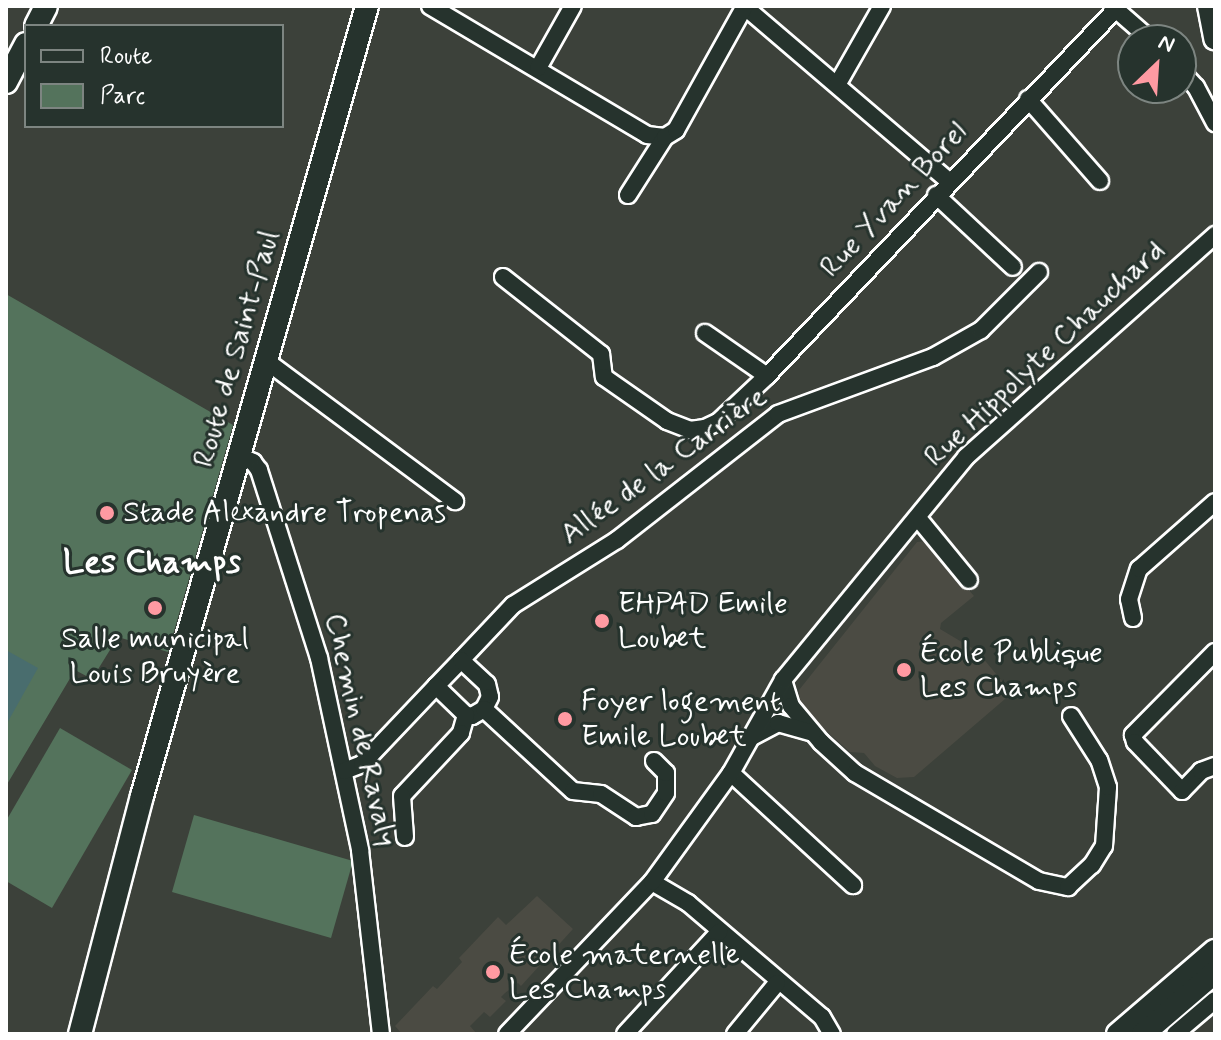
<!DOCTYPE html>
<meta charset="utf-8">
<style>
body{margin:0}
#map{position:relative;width:1221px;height:1040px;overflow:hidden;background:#3c413a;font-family:Mynerve,sans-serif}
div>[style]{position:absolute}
.built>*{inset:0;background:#4b4b43}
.green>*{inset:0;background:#54735c}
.water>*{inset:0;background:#496d6e}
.roads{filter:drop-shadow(2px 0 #fff) drop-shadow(-2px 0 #fff) drop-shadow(0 2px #fff) drop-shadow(0 -2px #fff)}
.street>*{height:16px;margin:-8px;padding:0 8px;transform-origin:8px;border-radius:8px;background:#26332d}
.secondary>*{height:22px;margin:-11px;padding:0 11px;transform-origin:11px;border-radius:11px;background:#26332d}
.dots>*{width:22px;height:22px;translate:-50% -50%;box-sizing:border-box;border:4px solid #26332d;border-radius:50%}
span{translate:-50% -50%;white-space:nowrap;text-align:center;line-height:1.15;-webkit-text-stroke:6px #26332d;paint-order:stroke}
.street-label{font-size:30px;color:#fff}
.poi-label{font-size:30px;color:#fff}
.left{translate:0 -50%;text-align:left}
.quarter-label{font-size:34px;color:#fff;font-weight:700}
.frame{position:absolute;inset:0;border:8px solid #fff;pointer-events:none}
.legend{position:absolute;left:24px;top:24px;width:260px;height:104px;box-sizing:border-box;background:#26332d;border:2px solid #7d8581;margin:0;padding:10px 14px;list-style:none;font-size:24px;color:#fff}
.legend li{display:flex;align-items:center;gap:16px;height:40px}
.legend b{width:40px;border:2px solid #7d8581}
.north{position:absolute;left:1117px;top:24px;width:80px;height:80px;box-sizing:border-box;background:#26332d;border:2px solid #7d8581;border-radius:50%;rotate:25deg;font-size:22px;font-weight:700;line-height:32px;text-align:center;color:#fff}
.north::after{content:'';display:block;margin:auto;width:28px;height:36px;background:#ff9aa2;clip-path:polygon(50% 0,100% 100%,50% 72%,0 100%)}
</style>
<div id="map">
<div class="built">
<i style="clip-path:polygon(926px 541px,974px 596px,941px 623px,940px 629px,977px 651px,1012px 693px,914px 777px,897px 778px,875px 766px,864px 753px,850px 752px,807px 714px,800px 704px,799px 690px,917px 542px)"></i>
<i style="clip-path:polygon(537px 896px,573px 929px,521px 986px,518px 983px,505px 993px,501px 997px,506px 1001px,490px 1017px,484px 1012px,470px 1026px,477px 1034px,402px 1034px,395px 1026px,433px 986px,437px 989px,462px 962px,459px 958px,498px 917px,506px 925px)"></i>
</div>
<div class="green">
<i style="clip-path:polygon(6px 294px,233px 425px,168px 652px,118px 637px,92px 679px,75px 670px,6px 786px)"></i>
<i style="clip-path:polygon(60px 728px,132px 770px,52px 908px,6px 881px,6px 821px)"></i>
<i style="clip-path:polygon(194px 815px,353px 861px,331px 938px,172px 892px)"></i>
</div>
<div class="water">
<i style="clip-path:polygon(6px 650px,38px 668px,6px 725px)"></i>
</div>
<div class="roads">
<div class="street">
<i style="left:430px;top:6px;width:252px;rotate:30.7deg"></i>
<i style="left:647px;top:135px;width:18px;rotate:6deg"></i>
<i style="left:1112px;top:6px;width:52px;rotate:41.1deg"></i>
<i style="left:745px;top:7px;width:268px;rotate:40.5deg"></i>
<i style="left:538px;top:68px;width:71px;rotate:-60.6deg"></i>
<i style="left:1181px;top:71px;width:22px;rotate:47deg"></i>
<i style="left:1196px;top:87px;width:41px;rotate:62.2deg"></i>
<i style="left:837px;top:85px;width:91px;rotate:-60.3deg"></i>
<i style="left:1028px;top:99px;width:109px;rotate:48.7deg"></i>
<i style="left:628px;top:195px;width:69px;rotate:-57.5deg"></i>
<i style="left:665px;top:137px;width:13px;rotate:-32deg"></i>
<i style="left:676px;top:130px;width:142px;rotate:-60.9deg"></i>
<i style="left:936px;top:195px;width:105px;rotate:43.1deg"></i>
<i style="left:503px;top:277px;width:125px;rotate:38.2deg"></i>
<i style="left:601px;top:354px;width:23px;rotate:83deg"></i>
<i style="left:604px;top:377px;width:77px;rotate:34.9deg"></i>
<i style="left:667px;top:421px;width:25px;rotate:21deg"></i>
<i style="left:690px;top:430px;width:15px;rotate:-8deg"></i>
<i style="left:705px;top:428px;width:14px;rotate:-25deg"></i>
<i style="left:718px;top:422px;width:67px;rotate:-43.2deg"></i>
<i style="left:767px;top:376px;width:506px;rotate:-46.44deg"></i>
<i style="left:705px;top:333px;width:75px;rotate:34.7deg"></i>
<i style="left:265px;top:360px;width:237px;rotate:36.6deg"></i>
<i style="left:238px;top:455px;width:17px;rotate:25deg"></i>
<i style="left:253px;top:462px;width:10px;rotate:53deg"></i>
<i style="left:259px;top:470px;width:197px;rotate:72.3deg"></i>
<i style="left:319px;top:658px;width:196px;rotate:77.9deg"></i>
<i style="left:360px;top:850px;width:185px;rotate:83.5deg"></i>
<i style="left:918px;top:518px;width:80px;rotate:50.6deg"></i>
<i style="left:1133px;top:618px;width:19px;rotate:-102deg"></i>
<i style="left:1129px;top:599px;width:32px;rotate:-72deg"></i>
<i style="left:1139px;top:569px;width:101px;rotate:-41.4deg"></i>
<i style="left:1215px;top:652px;width:117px;rotate:134.7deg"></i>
<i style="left:1133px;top:735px;width:7px;rotate:74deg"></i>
<i style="left:1135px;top:742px;width:68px;rotate:46.2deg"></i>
<i style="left:1182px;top:791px;width:28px;rotate:-46deg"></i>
<i style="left:1201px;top:771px;width:15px;rotate:-20deg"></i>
<i style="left:461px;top:660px;width:76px;rotate:-46.6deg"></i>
<i style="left:513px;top:605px;width:123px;rotate:-32deg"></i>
<i style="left:617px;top:540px;width:204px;rotate:-38deg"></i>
<i style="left:778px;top:414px;width:165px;rotate:-20.2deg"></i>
<i style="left:933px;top:357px;width:55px;rotate:-29.4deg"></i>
<i style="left:981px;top:330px;width:82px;rotate:-45deg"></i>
<i style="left:783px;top:680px;width:27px;rotate:73deg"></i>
<i style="left:791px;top:706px;width:47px;rotate:50.2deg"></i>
<i style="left:821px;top:742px;width:46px;rotate:42.4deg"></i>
<i style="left:855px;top:773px;width:213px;rotate:30.4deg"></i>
<i style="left:1039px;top:881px;width:30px;rotate:12deg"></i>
<i style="left:1068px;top:887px;width:33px;rotate:-43deg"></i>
<i style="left:1092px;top:865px;width:22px;rotate:-58deg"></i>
<i style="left:1104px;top:846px;width:59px;rotate:-86.1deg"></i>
<i style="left:1108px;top:787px;width:28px;rotate:-108deg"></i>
<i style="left:1099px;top:760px;width:52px;rotate:-122.5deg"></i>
<i style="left:436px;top:686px;width:36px;rotate:-46deg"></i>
<i style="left:461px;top:660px;width:35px;rotate:43deg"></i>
<i style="left:487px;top:684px;width:13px;rotate:77deg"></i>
<i style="left:490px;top:697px;width:13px;rotate:117deg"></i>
<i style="left:466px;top:715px;width:6px;rotate:9deg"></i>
<i style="left:472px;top:716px;width:14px;rotate:-30deg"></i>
<i style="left:484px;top:709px;width:121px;rotate:42.7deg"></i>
<i style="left:573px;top:791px;width:28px;rotate:6deg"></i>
<i style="left:601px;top:794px;width:42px;rotate:33.3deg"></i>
<i style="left:636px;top:817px;width:16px;rotate:-11deg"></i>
<i style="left:652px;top:814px;width:25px;rotate:-56deg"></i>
<i style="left:666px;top:793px;width:20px;rotate:-90deg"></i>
<i style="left:666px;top:773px;width:17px;rotate:-135deg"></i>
<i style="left:752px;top:737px;width:30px;rotate:-28deg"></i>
<i style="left:778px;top:723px;width:36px;rotate:16deg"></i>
<i style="left:344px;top:771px;width:19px;rotate:-21deg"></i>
<i style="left:362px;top:764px;width:108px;rotate:-46.5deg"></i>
<i style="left:436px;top:686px;width:42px;rotate:44deg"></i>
<i style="left:466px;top:715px;width:19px;rotate:106deg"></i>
<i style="left:461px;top:733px;width:86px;rotate:133.1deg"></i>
<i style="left:402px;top:796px;width:41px;rotate:85.8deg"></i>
<i style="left:731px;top:773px;width:166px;rotate:42.6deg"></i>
<i style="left:652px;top:882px;width:42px;rotate:30.3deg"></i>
<i style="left:688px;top:903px;width:176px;rotate:40.4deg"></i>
<i style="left:822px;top:1017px;width:20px;rotate:60deg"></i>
<i style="left:507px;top:1034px;width:210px;rotate:-46.4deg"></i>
<i style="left:652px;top:882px;width:135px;rotate:-54.1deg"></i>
<i style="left:731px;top:773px;width:107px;rotate:-60.8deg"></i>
<i style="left:783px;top:680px;width:288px;rotate:-50.6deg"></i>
<i style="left:966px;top:457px;width:334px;rotate:-41.7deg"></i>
<i style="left:625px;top:1034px;width:139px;rotate:-47.3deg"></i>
<i style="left:735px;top:1034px;width:66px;rotate:-50.5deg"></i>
<i style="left:1175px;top:1034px;width:52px;rotate:-40.4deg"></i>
</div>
<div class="secondary">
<i style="left:1209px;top:6px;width:33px;rotate:79deg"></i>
<i style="left:36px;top:26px;width:22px;rotate:-63deg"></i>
<i style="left:6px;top:82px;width:43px;rotate:-62.2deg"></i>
<i style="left:80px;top:1034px;width:246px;rotate:-75.4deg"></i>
<i style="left:142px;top:796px;width:821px;rotate:-74.1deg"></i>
<i style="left:1118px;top:1034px;width:128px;rotate:-40.6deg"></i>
<i style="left:1143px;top:1034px;width:95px;rotate:-40.7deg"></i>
</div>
</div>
<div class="dots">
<i style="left:107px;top:513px;background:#ff9aa2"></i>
<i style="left:155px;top:608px;background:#ff9aa2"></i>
<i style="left:602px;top:621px;background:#ff9aa2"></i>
<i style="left:904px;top:670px;background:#ff9aa2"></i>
<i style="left:565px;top:719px;background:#ff9aa2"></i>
<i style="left:493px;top:972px;background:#ff9aa2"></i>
</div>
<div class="street-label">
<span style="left:894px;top:200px;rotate:-47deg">Rue Yvan Borel</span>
<span style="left:237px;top:349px;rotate:-74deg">Route de Saint-Paul</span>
<span style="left:1045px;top:354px;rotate:-43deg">Rue Hippolyte Chauchard</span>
<span style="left:664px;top:466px;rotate:-36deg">Allée de la Carrière</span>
<span style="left:360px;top:730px;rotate:77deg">Chemin de Ravaly</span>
</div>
<div class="poi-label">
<span class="left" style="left:123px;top:513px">Stade Alexandre Tropenas</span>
<span class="left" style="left:618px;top:621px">EHPAD Emile<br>Loubet</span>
<span style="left:155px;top:656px">Salle municipal<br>Louis Bruyère</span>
<span class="left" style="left:920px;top:670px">École Publique<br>Les Champs</span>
<span class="left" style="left:581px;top:719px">Foyer logement<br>Emile Loubet</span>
<span class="left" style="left:509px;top:972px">École maternelle<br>Les Champs</span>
</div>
<div class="quarter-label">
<span style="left:152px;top:563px">Les Champs</span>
</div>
<div class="frame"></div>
<ul class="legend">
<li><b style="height:10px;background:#26332d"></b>Route</li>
<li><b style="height:22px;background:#54735c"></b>Parc</li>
</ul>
<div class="north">N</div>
</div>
